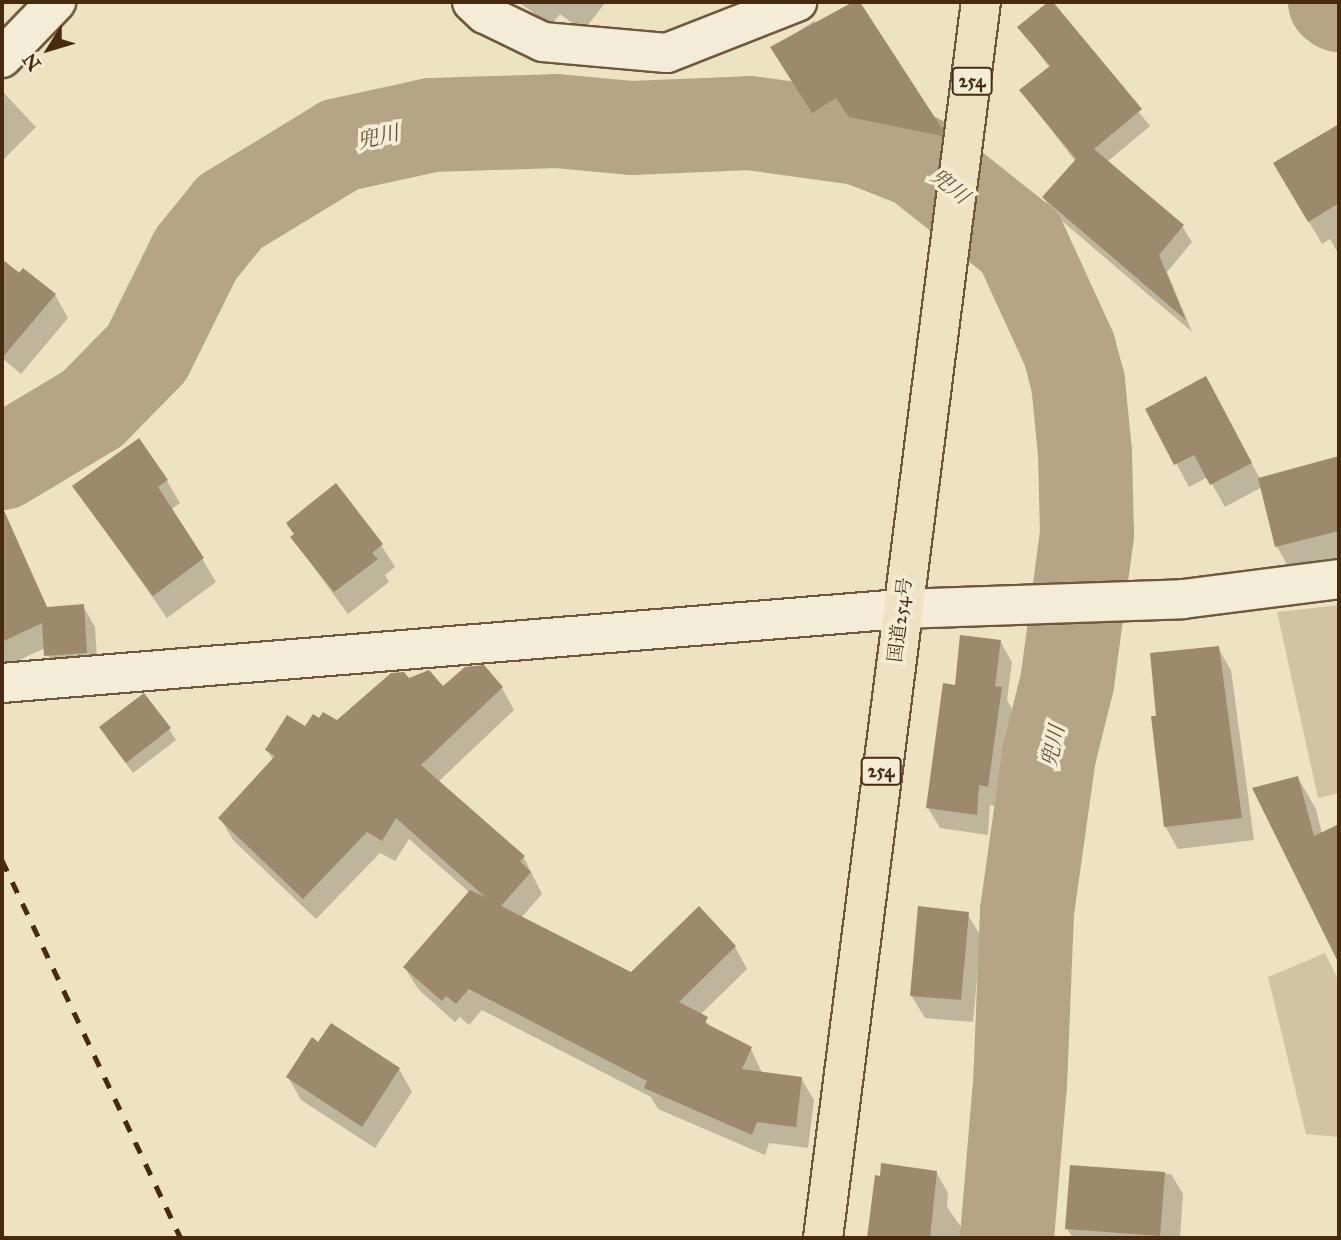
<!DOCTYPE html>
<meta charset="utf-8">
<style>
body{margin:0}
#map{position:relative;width:1341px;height:1240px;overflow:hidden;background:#ede3c3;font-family:"IM FELL Great Primer","Noto Serif JP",serif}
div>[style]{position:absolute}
.green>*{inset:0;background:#d1c4a4}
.shadow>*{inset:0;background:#0003}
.river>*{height:94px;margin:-47px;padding:0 47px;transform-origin:47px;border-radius:47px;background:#b5a486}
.building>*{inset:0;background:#9d8a6d}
.roads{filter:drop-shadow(2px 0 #70583c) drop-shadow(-2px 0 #70583c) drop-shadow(0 2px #70583c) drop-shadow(0 -2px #70583c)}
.street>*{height:38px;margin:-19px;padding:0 19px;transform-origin:19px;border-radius:19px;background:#f3edd8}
.secondary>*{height:38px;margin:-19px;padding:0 19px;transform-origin:19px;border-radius:19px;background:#f3edd8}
.highway>*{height:38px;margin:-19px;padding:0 19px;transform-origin:19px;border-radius:19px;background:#ede3c3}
.rail>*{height:5px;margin-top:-2.5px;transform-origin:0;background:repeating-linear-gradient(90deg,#472a0f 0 12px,transparent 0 24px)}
span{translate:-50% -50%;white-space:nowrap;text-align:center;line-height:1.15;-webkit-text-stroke:7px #f3edd8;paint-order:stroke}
.shield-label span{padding:2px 5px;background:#f3edd8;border:2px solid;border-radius:5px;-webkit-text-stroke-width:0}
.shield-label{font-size:18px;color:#472a0f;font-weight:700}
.street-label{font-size:19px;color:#472a0f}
.water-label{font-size:21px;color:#684f33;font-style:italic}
.frame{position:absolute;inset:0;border:4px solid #472a0f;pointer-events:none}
.north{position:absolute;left:14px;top:14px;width:70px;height:70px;-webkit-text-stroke:5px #f3edd8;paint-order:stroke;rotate:233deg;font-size:19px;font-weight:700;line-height:28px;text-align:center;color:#472a0f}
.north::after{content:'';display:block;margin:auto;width:24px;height:32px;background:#472a0f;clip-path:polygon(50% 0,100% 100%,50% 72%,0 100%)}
</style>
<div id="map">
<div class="green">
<i style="clip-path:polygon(1339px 605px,1339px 793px,1318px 798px,1277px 612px)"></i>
<i style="clip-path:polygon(1325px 953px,1339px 981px,1339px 1137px,1306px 1134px,1268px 977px)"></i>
</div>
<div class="shadow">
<i style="clip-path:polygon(518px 2px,606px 2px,583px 31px,560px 14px,551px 25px)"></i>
<i style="clip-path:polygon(1051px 2px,1150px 126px,1107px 162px,1182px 226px,1192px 242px,1167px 272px,1192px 332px,1054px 214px,1044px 198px,1076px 162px,1021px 91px,1050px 68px,1020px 28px)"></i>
<i style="clip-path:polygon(814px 21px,941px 130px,951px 153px,861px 134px,847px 114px,824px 129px,773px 48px)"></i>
<i style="clip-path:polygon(2px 91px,36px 127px,2px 161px)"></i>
<i style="clip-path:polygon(1335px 128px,1339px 135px,1339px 255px,1330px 239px,1322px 244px,1275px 164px)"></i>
<i style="clip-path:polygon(2px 261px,55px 295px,68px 318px,21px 374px,2px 358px)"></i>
<i style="clip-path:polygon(1218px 400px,1260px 479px,1339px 458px,1339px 557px,1290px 569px,1277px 547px,1262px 487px,1225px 507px,1208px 477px,1189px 487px,1147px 409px)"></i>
<i style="clip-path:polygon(167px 481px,180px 503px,172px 509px,216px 582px,167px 618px,74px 486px)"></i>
<i style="clip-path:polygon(2px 531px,11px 552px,19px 548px,48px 609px,83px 606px,95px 627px,98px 673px,58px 676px,45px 648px,2px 668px)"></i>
<i style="clip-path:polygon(292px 538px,381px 545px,395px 567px,385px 575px,389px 582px,348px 614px)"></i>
<i style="clip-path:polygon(1000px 641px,1012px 662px,1007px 700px,1012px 709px,999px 807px,990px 805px,988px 835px,940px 828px,928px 808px,956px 687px)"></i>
<i style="clip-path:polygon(1218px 648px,1231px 670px,1254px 840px,1178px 849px,1165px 826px,1158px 717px)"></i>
<i style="clip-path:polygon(409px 680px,443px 688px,502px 688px,514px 710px,438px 782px,524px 858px,542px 894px,521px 918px,631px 975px,735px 947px,747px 969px,700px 1015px,713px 1029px,751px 1049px,762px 1073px,801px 1078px,814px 1100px,808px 1148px,769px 1143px,765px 1155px,658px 1109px,651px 1097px,482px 1010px,469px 1025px,460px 1017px,455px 1022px,418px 989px,405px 968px,470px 893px,409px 839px,395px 861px,380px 853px,316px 919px,233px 840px,220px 818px,274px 761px,267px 750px,320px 721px,337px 722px)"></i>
<i style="clip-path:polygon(169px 729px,176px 740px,133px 773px,107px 738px)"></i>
<i style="clip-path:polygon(1298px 778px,1316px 809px,1322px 834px,1339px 826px,1339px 959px)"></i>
<i style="clip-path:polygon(967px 914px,981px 936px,973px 1022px,925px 1018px,911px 995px)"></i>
<i style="clip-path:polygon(319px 1044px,399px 1069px,412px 1092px,375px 1148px,301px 1100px,288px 1077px)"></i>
<i style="clip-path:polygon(1072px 1167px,1171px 1174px,1183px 1194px,1180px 1238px,1073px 1238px,1067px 1229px)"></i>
<i style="clip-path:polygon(936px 1172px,948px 1193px,947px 1207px,962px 1228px,960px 1238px,868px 1238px,876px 1177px)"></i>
</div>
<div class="river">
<i style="left:1335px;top:2px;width:5px;rotate:37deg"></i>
<i style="left:2px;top:463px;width:105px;rotate:-31deg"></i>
<i style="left:92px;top:409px;width:78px;rotate:-45.5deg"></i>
<i style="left:147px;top:353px;width:110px;rotate:-63.7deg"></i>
<i style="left:196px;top:254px;width:54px;rotate:-51deg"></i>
<i style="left:230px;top:212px;width:129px;rotate:-31.3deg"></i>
<i style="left:340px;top:145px;width:94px;rotate:-12.3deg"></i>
<i style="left:432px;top:125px;width:124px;rotate:-1.8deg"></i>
<i style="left:556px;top:121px;width:76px;rotate:5.3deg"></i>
<i style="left:632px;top:128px;width:117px;rotate:-2.4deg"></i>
<i style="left:749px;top:123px;width:111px;rotate:7.8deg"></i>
<i style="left:859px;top:138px;width:63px;rotate:21.3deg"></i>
<i style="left:918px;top:161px;width:130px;rotate:38.5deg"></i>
<i style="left:1020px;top:242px;width:118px;rotate:65.4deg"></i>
<i style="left:1069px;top:349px;width:34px;rotate:75deg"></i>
<i style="left:1078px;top:382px;width:71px;rotate:84.4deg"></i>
<i style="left:1085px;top:453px;width:81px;rotate:88.6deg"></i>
<i style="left:1087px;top:534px;width:150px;rotate:97.6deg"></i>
<i style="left:1067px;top:683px;width:74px;rotate:104deg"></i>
<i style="left:1049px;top:755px;width:159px;rotate:98deg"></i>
<i style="left:1027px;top:912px;width:171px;rotate:92.3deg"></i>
<i style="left:1020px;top:1083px;width:156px;rotate:94.8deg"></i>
</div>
<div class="building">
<i style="clip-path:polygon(853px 2px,860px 2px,943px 130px,942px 136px,849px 117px,836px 98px,812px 113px,770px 47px)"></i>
<i style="clip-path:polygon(1048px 2px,1053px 2px,1142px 109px,1094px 149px,1184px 225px,1159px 255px,1186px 320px,1042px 197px,1076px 159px,1019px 90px,1050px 66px,1017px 27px)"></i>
<i style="clip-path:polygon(1339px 124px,1339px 203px,1308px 222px,1273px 163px)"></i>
<i style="clip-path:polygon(2px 259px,19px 273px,23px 268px,56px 294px,2px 358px)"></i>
<i style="clip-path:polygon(1206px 376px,1252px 463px,1210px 485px,1194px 455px,1174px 465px,1145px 409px)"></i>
<i style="clip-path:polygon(139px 438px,168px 480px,158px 487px,204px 558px,153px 596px,72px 486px)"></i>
<i style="clip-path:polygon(1339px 456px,1339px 531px,1275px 547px,1258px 478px)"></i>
<i style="clip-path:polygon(336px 483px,383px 544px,372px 553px,378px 559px,334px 592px,290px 537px,294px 534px,286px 523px)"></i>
<i style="clip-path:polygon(2px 506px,47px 607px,84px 604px,87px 653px,44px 656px,42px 623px,2px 642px)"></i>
<i style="clip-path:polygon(960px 635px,1001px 640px,995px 686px,1002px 687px,988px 787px,979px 785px,977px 815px,926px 808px,943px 683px,955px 685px)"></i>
<i style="clip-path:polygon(1219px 646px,1242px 818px,1164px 827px,1151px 716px,1156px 716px,1150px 653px)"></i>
<i style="clip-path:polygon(484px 665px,503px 687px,421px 765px,525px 856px,520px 861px,531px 872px,501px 906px,631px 972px,699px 906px,736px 946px,679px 1002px,708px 1017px,705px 1023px,752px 1047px,742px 1069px,802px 1077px,796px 1127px,757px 1122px,752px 1135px,644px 1088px,647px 1081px,469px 989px,456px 1004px,446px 996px,442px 1001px,403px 967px,470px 890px,485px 897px,396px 818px,382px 841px,367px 832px,303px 899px,218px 818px,275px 756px,265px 750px,287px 715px,305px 726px,313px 714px,319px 718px,323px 712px,337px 720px,391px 673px,404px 672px,409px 678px,429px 670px,443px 686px,465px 667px)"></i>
<i style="clip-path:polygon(144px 693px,171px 728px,126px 763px,99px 727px)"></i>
<i style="clip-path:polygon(1298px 776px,1314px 836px,1339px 824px,1339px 964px,1252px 788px)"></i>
<i style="clip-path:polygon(918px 906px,969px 912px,961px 1000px,910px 996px)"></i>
<i style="clip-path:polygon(331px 1023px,400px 1068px,362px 1127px,286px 1077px,312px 1037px,318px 1042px)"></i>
<i style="clip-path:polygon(881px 1163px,937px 1171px,930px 1238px,867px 1238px,875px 1175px,880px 1176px)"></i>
<i style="clip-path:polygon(1070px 1165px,1165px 1172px,1160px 1236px,1065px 1229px)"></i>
</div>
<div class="roads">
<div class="street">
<i style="left:472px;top:2px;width:18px;rotate:43deg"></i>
<i style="left:485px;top:14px;width:64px;rotate:25.8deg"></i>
<i style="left:543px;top:42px;width:124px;rotate:5.1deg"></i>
<i style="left:667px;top:53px;width:140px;rotate:-21.4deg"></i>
<i style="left:2px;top:58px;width:78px;rotate:-46deg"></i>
<i style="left:2px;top:683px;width:902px;rotate:-4.71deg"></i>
</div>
<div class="secondary">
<i style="left:901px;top:609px;width:282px;rotate:-2deg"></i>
<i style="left:1183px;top:599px;width:157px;rotate:-7.3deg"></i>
</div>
<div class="highway">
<i style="left:823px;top:1238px;width:1246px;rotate:-82.72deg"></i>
</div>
</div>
<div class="rail">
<i style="left:2px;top:860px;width:418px;rotate:64.7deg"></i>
</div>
<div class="shield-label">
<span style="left:972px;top:81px">254</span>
<span style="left:881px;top:771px">254</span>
</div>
<div class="street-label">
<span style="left:900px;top:620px;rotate:-83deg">国道254号</span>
</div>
<div class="water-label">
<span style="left:378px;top:137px;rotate:-13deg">兜川</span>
<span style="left:950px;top:186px;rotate:39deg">兜川</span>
<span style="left:1053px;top:746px;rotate:-78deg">兜川</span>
</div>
<div class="frame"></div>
<div class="north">N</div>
</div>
